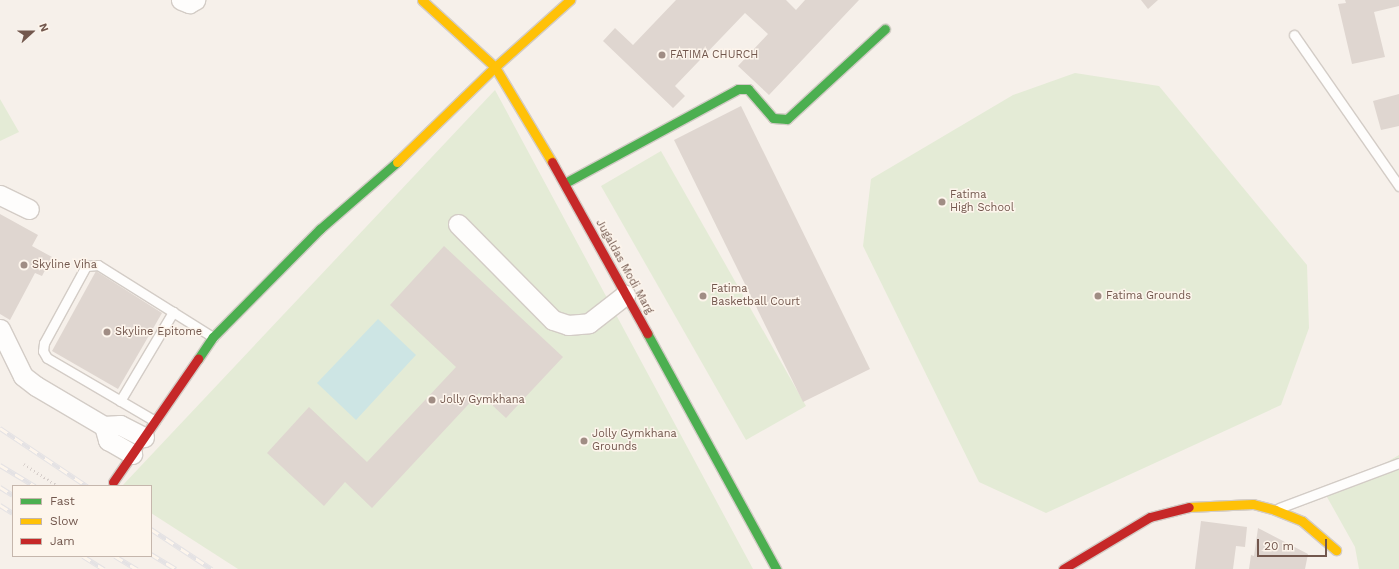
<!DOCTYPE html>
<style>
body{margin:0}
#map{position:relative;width:1399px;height:569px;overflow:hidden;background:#f6f0ea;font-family:"Work Sans",sans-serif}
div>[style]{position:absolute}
.green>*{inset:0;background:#e4ebd6}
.water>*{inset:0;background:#cde5e4}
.building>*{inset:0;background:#dfd6d0}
.path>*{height:2.5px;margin-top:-1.25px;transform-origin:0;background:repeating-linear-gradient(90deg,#d7cfcb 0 1px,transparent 0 4px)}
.roads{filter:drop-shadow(1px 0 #d3ccc6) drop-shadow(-1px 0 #d3ccc6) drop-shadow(0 1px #d3ccc6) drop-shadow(0 -1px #d3ccc6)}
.lane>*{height:9px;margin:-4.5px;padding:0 4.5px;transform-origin:4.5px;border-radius:4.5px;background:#fefdfc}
.street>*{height:19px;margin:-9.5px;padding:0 9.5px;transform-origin:9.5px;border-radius:9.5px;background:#fefdfc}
.fast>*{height:9px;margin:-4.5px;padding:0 4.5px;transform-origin:4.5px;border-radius:4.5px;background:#4caf50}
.slow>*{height:9px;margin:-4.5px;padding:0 4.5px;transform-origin:4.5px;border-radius:4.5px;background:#ffc107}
.jam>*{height:9px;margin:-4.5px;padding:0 4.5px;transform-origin:4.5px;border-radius:4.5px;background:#c62828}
.rail>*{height:4.5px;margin-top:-2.25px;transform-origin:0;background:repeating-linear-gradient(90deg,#fdf5ec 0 9px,#e4e2e4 0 18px);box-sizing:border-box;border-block:1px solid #e4e2e4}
.dots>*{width:11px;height:11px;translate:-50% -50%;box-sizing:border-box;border:2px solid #fdf5ec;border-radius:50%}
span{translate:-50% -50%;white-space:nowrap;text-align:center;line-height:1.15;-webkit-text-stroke:3px #fdf5ec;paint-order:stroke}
.poi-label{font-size:11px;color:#72574d}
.left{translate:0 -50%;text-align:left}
.street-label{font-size:11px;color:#72574d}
.legend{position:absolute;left:12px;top:485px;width:140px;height:72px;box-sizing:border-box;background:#fdf5ec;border:1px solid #c5b6ac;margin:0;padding:5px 7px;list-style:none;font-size:12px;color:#72574d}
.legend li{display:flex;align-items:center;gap:8px;height:20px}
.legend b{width:20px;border:1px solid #c5b6ac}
.north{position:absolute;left:12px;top:12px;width:40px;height:40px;-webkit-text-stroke:3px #fdf5ec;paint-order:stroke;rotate:69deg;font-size:11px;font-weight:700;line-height:16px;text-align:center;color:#72574d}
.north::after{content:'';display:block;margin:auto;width:14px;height:18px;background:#72574d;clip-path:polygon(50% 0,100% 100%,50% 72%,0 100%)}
.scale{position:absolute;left:1257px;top:539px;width:70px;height:18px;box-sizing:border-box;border:2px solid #72574d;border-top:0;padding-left:5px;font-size:12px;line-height:14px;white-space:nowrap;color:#72574d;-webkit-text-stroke:3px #fdf5ec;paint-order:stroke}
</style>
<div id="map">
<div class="green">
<i style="clip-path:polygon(1075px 73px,1159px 86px,1307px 265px,1309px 328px,1281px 405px,1046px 513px,979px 482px,863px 246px,871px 179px,1013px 95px)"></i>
<i style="clip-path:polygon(495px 90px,753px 569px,238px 569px,151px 513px,151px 486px,122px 486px)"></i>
<i style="clip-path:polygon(0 99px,19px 132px,0 141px)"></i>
<i style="clip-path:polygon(661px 151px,806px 406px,746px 440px,601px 186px)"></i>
<i style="clip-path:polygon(1399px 455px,1399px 569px,1359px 569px,1355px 547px,1327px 497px)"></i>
</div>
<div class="water">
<i style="clip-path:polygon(378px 319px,416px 355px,356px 420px,317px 383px)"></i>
</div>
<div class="building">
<i style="clip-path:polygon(676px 0,786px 0,796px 10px,805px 0,859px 0,769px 95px,738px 66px,768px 34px,745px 13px,675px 86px,685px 96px,673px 108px,603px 41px,615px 28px,633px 45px)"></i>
<i style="clip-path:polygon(1141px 0,1158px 0,1148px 9px)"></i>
<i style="clip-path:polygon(1345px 0,1399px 0,1399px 6px,1374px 12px,1385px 57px,1352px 64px,1338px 4px,1346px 3px)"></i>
<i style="clip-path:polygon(1399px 94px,1399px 126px,1381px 130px,1373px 101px)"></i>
<i style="clip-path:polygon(741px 106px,870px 369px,803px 402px,674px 140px)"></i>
<i style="clip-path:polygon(0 214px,38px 235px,32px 246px,52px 257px,42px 276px,35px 273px,10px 320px,0 314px)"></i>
<i style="clip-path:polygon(444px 246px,563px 357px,506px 418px,479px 393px,372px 508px,345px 482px,324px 506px,267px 453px,309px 407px,367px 462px,456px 367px,390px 305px)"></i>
<i style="clip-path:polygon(96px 271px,162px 313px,118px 389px,52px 351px)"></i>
<i style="clip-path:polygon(1201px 521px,1247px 527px,1245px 547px,1236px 546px,1233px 569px,1195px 569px)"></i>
<i style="clip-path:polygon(1258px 528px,1308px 554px,1305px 569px,1249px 569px,1251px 555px,1254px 556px)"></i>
</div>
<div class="path">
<i style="left:24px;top:464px;width:40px;rotate:32.9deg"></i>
</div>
<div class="roads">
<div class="lane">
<i style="left:1294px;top:35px;width:184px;rotate:55.2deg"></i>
<i style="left:120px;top:401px;width:104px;rotate:-59.2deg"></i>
<i style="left:155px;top:421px;width:125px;rotate:-149.7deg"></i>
<i style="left:47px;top:358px;width:8px;rotate:-120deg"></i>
<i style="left:43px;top:351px;width:8px;rotate:-83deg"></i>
<i style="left:44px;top:343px;width:88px;rotate:-61.4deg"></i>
<i style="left:86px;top:266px;width:12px;rotate:-5deg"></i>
<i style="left:98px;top:265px;width:136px;rotate:32.1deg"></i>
<i style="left:1279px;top:508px;width:128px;rotate:-20.6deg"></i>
</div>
<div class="street">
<i style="left:181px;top:0;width:9px;rotate:21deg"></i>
<i style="left:189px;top:3px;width:7px;rotate:-27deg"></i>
<i style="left:0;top:195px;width:32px;rotate:26deg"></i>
<i style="left:458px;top:224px;width:135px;rotate:45.3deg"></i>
<i style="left:553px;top:320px;width:16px;rotate:18deg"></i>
<i style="left:568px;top:325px;width:21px;rotate:-5deg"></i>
<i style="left:589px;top:323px;width:46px;rotate:-37.9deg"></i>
<i style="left:0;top:329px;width:52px;rotate:63.9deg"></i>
<i style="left:23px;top:376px;width:16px;rotate:38deg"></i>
<i style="left:36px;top:386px;width:79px;rotate:30.5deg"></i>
<i style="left:104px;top:426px;width:16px;rotate:-4deg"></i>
<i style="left:120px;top:425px;width:27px;rotate:27deg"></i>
<i style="left:104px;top:426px;width:15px;rotate:74deg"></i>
<i style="left:108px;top:440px;width:28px;rotate:30deg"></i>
</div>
<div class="fast">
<i style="left:565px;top:183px;width:197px;rotate:-28.5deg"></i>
<i style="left:738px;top:89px;width:10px"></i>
<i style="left:748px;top:89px;width:38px;rotate:49deg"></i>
<i style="left:773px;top:118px;width:14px;rotate:4deg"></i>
<i style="left:787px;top:119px;width:133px;rotate:-42.6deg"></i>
<i style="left:647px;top:333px;width:269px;rotate:61.3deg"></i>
<i style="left:198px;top:359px;width:27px;rotate:-56deg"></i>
<i style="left:213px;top:337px;width:152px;rotate:-45.3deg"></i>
<i style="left:320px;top:229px;width:102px;rotate:-41deg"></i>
</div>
<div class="slow">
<i style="left:397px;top:162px;width:136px;rotate:-44.1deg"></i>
<i style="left:495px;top:67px;width:99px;rotate:-137.5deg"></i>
<i style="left:552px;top:162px;width:111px;rotate:-121deg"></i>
<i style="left:495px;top:67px;width:101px;rotate:-41.8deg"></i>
<i style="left:1189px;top:507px;width:64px;rotate:-2.7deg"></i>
<i style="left:1253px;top:504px;width:23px;rotate:15deg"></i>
<i style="left:1275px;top:510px;width:29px;rotate:22deg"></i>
<i style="left:1302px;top:521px;width:45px;rotate:40.5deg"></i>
</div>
<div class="jam">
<i style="left:552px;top:162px;width:196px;rotate:60.9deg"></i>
<i style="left:113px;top:482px;width:150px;rotate:-55.4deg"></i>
<i style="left:1063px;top:569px;width:101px;rotate:-30.9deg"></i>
<i style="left:1150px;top:517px;width:40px;rotate:-14.4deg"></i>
</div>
</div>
<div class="rail">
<i style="left:0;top:428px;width:105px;rotate:33.7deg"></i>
<i style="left:0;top:465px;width:41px;rotate:31deg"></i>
<i style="left:0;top:487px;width:15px;rotate:32deg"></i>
<i style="left:0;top:505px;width:15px;rotate:32deg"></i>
<i style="left:151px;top:529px;width:73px;rotate:33.3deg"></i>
<i style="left:151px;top:554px;width:29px;rotate:31deg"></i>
<i style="left:83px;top:556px;width:25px;rotate:32deg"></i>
<i style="left:115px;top:556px;width:26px;rotate:31deg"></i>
</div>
<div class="dots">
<i style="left:662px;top:55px;background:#a08d84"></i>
<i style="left:942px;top:202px;background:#a08d84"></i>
<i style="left:24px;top:265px;background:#a08d84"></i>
<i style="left:703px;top:296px;background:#a08d84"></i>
<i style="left:1098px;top:296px;background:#a08d84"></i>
<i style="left:107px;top:332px;background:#a08d84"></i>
<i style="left:432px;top:400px;background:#a08d84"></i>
<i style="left:584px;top:441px;background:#a08d84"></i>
</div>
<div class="poi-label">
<span class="left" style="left:670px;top:55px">FATIMA CHURCH</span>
<span class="left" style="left:950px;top:202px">Fatima<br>High School</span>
<span class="left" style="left:32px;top:265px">Skyline Viha</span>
<span class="left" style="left:711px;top:296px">Fatima<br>Basketball Court</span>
<span class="left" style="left:1106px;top:296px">Fatima Grounds</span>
<span class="left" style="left:115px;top:332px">Skyline Epitome</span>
<span class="left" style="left:440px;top:400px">Jolly Gymkhana</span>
<span class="left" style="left:592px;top:441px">Jolly Gymkhana<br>Grounds</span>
</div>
<div class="street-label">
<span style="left:624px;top:267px;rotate:61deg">Jugaldas Modi Marg</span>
</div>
<ul class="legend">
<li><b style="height:5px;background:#4caf50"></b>Fast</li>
<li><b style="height:5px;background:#ffc107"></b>Slow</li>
<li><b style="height:5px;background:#c62828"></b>Jam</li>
</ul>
<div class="north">N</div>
<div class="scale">20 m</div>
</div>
